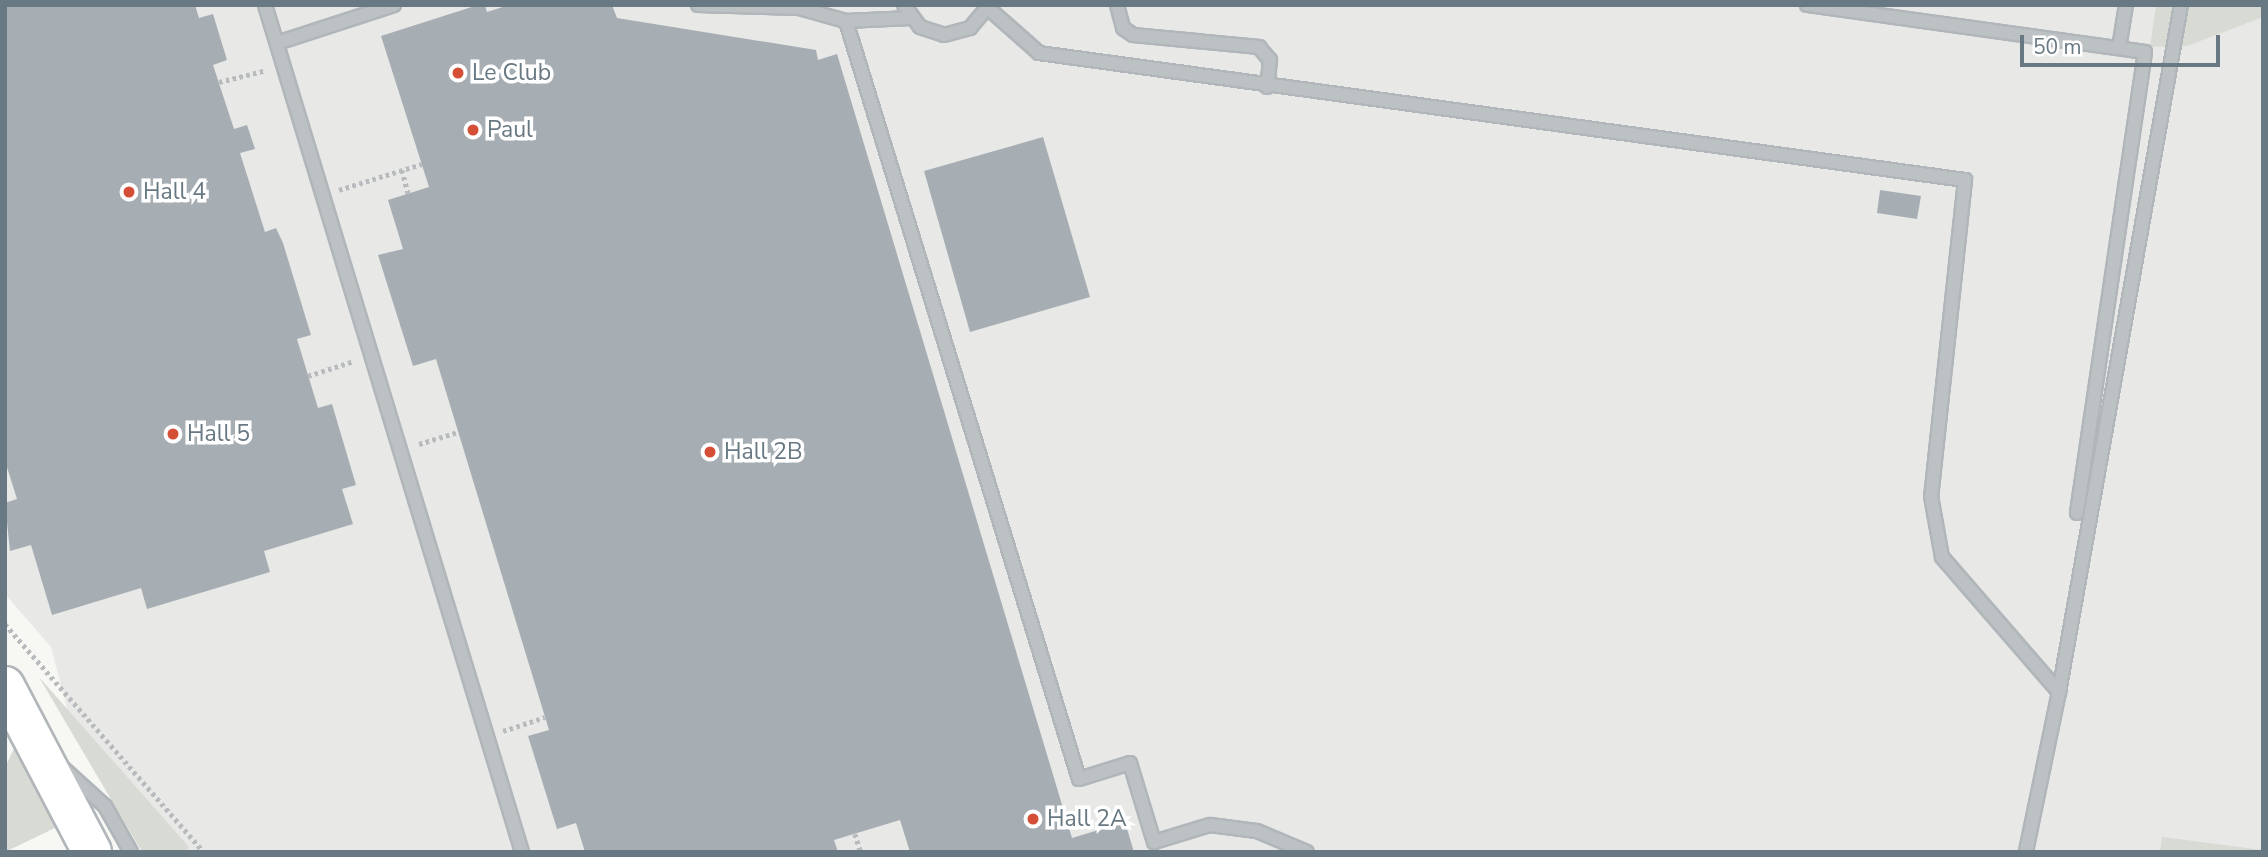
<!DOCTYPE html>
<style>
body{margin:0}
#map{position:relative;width:2268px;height:857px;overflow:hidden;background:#f7f7f4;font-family:"Nunito Sans",sans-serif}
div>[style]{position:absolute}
.built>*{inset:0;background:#e8e8e7}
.green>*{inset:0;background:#d7dbd4}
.building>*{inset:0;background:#a6aeb3}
.path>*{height:4.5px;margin-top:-2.25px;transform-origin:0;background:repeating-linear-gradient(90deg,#b7bbbd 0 3.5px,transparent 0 7px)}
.roads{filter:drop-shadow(2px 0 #b0b6b9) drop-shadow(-2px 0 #b0b6b9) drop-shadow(0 2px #b0b6b9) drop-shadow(0 -2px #b0b6b9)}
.minor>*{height:12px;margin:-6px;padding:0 6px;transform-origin:6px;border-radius:6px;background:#bcc1c4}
.major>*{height:38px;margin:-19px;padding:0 19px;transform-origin:19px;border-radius:19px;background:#fff}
.dots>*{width:19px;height:19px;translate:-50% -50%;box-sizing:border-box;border:4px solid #fff;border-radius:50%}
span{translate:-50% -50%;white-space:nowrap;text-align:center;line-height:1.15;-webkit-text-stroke:7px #fff;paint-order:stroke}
.poi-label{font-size:23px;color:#687983}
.left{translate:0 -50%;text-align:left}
.frame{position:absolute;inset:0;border:7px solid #687983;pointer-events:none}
.scale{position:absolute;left:2020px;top:35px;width:200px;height:32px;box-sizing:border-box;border:4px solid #687983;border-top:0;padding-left:9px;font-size:21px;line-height:24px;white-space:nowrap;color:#687983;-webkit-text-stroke:5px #fff;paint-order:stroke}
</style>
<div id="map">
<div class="built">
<i style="clip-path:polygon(5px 5px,2263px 5px,2263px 852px,180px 852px,73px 731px,51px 647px,5px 594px)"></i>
</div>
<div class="green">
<i style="clip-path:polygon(2156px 5px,2263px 5px,2263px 17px,2187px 46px,2150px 47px)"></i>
<i style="clip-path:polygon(39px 677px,189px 847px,185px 852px,142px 852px)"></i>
<i style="clip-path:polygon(19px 739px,59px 826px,5px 852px,5px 767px)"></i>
<i style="clip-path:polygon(2162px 837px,2263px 850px,2263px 852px,2160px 852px)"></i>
</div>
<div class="building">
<i style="clip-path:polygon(5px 5px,195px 5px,199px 18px,213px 14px,227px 60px,213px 65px,234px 129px,247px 125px,255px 149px,240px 153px,265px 232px,276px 228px,283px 243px,311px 335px,297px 339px,318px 408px,332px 404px,356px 485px,342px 489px,353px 524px,264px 551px,270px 572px,147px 609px,141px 588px,52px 615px,31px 545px,10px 551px,5px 503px,17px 499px,5px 461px)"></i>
<i style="clip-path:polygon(478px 5px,485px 5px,487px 12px,509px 5px,612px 5px,617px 18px,816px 50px,818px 60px,837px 54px,1072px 838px,1125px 822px,1134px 852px,910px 852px,900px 820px,834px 840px,838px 852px,585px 852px,576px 823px,557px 829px,528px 736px,549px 730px,436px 359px,413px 366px,378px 255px,403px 249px,388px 200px,429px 187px,381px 36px)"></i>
<i style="clip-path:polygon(1043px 137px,1090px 297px,970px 332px,924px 171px)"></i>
<i style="clip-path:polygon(1880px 190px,1921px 196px,1917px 219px,1877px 213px)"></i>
</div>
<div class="path">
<i style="left:219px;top:82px;width:49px;rotate:-14deg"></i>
<i style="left:402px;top:170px;width:24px;rotate:75deg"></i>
<i style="left:339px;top:190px;width:87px;rotate:-17.4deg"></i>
<i style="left:308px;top:376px;width:48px;rotate:-18.1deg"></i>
<i style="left:419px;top:444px;width:41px;rotate:-17.1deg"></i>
<i style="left:5px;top:624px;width:303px;rotate:48.9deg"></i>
<i style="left:503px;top:731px;width:44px;rotate:-18.4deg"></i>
<i style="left:855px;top:834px;width:19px;rotate:72deg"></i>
</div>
<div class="roads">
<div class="minor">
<i style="left:265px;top:5px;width:885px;rotate:73.12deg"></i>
<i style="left:698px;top:5px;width:101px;rotate:1.7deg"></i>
<i style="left:799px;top:8px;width:49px;rotate:15.5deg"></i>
<i style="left:846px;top:21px;width:65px;rotate:-2.6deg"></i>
<i style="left:904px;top:5px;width:27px;rotate:54deg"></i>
<i style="left:920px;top:27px;width:25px;rotate:18deg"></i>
<i style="left:944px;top:35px;width:27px;rotate:-15deg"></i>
<i style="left:970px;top:28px;width:30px;rotate:-50deg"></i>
<i style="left:1117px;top:5px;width:24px;rotate:75deg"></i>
<i style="left:1123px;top:28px;width:12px;rotate:35deg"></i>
<i style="left:1133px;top:35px;width:127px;rotate:5.4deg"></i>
<i style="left:1259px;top:47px;width:17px;rotate:50deg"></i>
<i style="left:1270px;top:60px;width:27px;rotate:96deg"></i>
<i style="left:1807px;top:5px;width:341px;rotate:7.9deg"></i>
<i style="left:2145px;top:52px;width:466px;rotate:98.4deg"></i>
<i style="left:988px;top:8px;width:68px;rotate:41.4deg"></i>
<i style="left:1039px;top:53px;width:935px;rotate:7.81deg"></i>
<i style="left:1965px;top:180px;width:318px;rotate:96.1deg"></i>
<i style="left:1931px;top:496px;width:62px;rotate:79.8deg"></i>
<i style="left:1942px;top:557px;width:179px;rotate:49.1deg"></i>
<i style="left:2059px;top:692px;width:163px;rotate:101.7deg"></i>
<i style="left:846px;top:21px;width:793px;rotate:72.91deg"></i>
<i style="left:1079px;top:779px;width:53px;rotate:-17.4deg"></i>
<i style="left:1130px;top:763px;width:83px;rotate:73.1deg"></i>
<i style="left:1154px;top:842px;width:59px;rotate:-16.9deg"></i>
<i style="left:1210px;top:825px;width:47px;rotate:7.3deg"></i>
<i style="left:1257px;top:831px;width:54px;rotate:22.8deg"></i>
<i style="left:277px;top:43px;width:123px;rotate:-18deg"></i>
<i style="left:2119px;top:48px;width:44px;rotate:-80.8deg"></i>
<i style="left:2059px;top:692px;width:698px;rotate:-79.93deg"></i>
<i style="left:64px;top:769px;width:55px;rotate:42.1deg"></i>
<i style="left:105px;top:806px;width:53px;rotate:60.5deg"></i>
</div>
<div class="major">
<i style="left:5px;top:686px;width:187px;rotate:62.3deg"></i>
</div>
</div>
<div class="dots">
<i style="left:458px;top:73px;background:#d54f36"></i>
<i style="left:473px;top:130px;background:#d54f36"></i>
<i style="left:129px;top:192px;background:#d54f36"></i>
<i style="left:173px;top:434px;background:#d54f36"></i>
<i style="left:710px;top:452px;background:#d54f36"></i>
<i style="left:1033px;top:819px;background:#d54f36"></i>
</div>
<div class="poi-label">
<span class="left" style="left:472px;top:73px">Le Club</span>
<span class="left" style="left:487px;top:130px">Paul</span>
<span class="left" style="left:143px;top:192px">Hall 4</span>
<span class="left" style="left:187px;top:434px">Hall 5</span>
<span class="left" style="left:724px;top:452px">Hall 2B</span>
<span class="left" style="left:1047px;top:819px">Hall 2A</span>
</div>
<div class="frame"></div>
<div class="scale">50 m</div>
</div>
